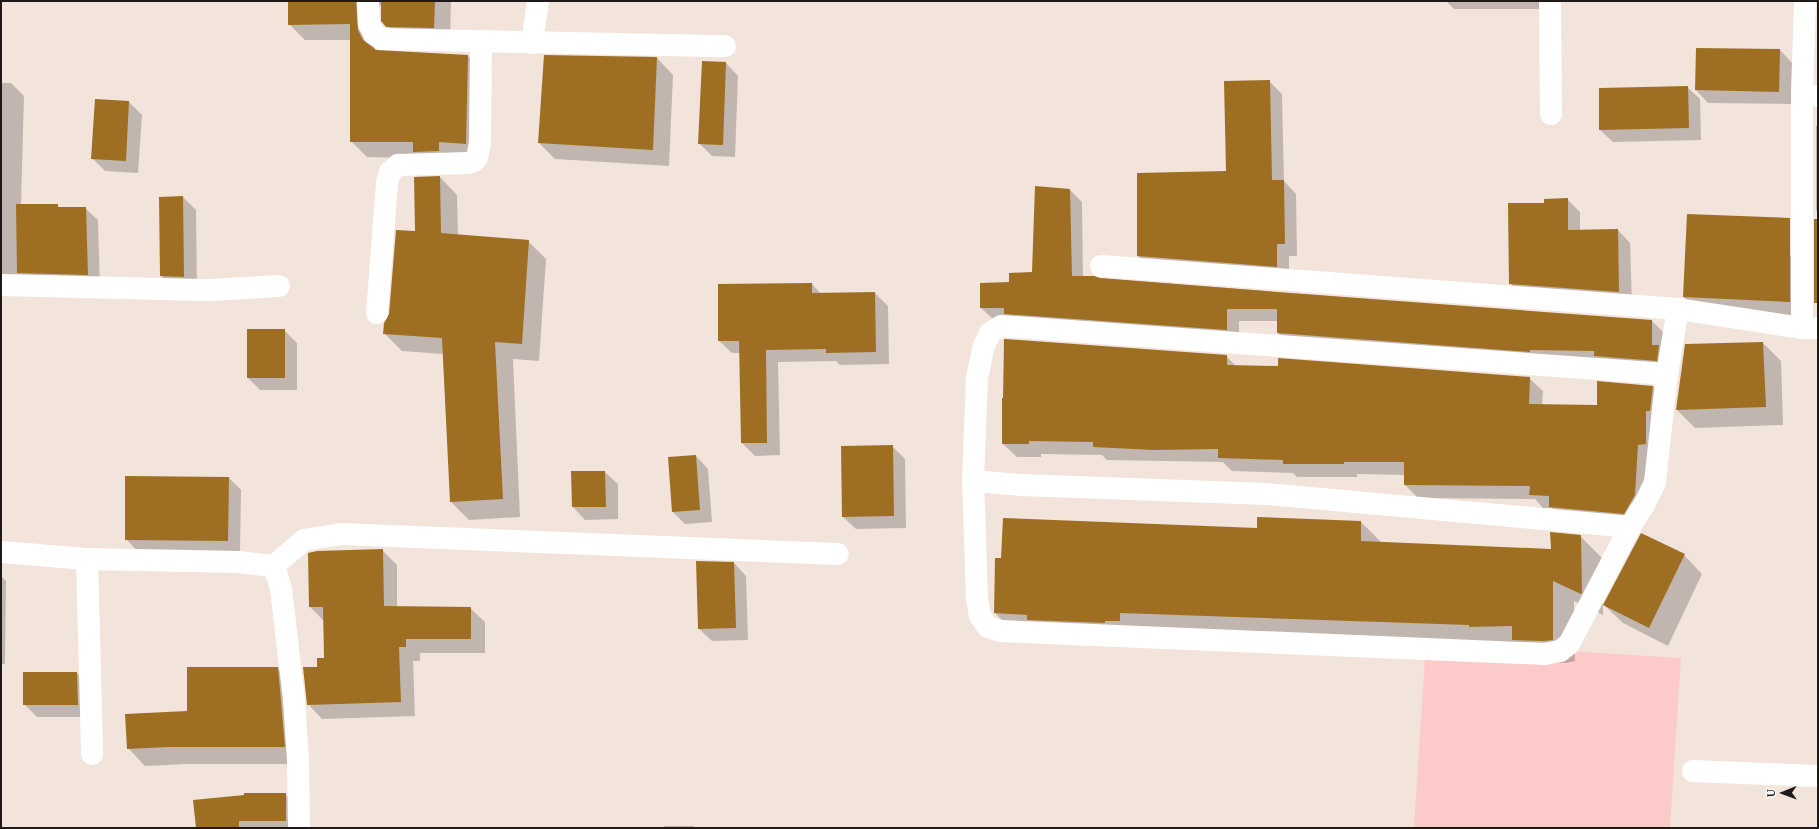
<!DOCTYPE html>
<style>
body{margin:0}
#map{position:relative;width:1819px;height:829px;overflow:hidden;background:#f2e4db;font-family:"PT Serif",serif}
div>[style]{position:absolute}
.green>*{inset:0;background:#fccac9}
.shadow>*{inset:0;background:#0003}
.building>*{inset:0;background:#9e6f23}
.minor>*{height:22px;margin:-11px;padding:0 11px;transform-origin:11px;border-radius:11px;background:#fff}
span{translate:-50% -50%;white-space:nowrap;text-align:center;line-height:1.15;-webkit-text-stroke:3px #fff;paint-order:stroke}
.frame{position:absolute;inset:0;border:2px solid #1f1a17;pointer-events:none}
.north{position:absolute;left:1763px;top:773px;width:40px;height:40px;-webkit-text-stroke:3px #fff;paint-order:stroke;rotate:269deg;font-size:11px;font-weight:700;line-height:16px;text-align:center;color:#1f1a17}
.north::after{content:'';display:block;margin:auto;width:14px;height:18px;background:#1f1a17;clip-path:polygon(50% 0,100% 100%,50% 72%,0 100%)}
</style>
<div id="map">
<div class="green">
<i style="clip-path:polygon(1426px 642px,1681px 658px,1670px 828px,1414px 828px)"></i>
</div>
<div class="shadow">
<i style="clip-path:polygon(289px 1px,451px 1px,450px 43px,403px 42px,382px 20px,381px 5px,377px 7px,374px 47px,376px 51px,468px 56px,484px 72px,482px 160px,367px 157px,351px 141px,351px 40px,305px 40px,289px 24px)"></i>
<i style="clip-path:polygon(1446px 1px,1557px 1px,1556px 9px,1454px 9px)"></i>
<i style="clip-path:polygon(1818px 17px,1818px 46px,1817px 45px)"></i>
<i style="clip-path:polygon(1697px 49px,1780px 50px,1792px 63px,1791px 104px,1708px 103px,1696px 90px)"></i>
<i style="clip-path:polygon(657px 58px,673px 75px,669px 166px,555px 159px,539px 143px)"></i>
<i style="clip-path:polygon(726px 63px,738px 76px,735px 157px,712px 156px,700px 144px)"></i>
<i style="clip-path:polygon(1270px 82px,1282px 94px,1284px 181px,1296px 194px,1297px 256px,1289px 256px,1289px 279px,1151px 268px,1138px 256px,1227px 172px)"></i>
<i style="clip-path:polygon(1px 83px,11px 83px,24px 96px,21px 205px,57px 205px,60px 208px,85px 208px,98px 220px,100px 287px,1px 289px)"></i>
<i style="clip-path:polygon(1687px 87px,1700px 99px,1701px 140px,1613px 142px,1600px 130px)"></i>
<i style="clip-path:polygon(96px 100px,129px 102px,142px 115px,138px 173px,105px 171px,92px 158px)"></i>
<i style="clip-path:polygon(1816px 126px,1818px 126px,1818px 212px,1816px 210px)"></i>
<i style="clip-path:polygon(440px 177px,457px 195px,458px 235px,528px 241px,546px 259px,539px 361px,513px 359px,520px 517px,469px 520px,451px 502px,443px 354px,402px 351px,384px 333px,416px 233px)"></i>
<i style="clip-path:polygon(1070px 190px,1082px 202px,1083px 277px,1652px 321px,1664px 333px,1669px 373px,1291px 346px,1278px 333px,1278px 321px,1239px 321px,1239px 342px,994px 320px,981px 308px,1010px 283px,1033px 274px)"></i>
<i style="clip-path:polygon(183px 197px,196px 210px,197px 289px,174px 288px,161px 276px,160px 198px)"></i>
<i style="clip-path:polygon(1567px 199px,1580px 212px,1580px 231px,1618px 230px,1630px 243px,1632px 304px,1522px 296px,1510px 283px,1545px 204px)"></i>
<i style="clip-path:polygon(1789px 254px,1807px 272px,1807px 320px,1702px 315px,1684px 297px)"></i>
<i style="clip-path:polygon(812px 284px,821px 294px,875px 293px,888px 306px,889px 364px,840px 365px,836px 361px,778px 362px,780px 455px,755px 456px,742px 443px,741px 353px,732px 353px,719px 341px)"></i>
<i style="clip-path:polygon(284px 330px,297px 343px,297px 390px,260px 390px,248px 378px)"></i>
<i style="clip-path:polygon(1763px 343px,1781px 361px,1783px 425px,1695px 428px,1677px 410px)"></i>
<i style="clip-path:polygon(1226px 356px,1236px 366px,1529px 378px,1543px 391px,1542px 405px,1598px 406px,1653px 386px,1666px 400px,1637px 527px,1564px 520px,1552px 508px,1543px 508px,1535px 499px,1418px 498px,1405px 485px,1405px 475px,1357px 474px,1357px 477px,1297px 477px,1293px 473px,1232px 471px,1223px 462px,1107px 460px,1102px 455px,1041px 454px,1041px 457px,1017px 457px,1003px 444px)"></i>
<i style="clip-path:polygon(892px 446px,905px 459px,906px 528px,856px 529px,843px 517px)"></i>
<i style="clip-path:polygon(696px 456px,708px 469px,712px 522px,685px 524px,673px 512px)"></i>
<i style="clip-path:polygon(572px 472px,605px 472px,618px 484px,618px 519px,585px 520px,573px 507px)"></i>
<i style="clip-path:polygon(229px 478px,241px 490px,240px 553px,138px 552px,126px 539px)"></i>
<i style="clip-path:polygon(1361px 522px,1382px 543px,1552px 550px,1580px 536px,1602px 558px,1603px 615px,1574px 601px,1575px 661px,1566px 663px,1016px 635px,995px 613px,1002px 559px,1258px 529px)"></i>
<i style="clip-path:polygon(382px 550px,397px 565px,397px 607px,470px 608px,485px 622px,485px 653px,420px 653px,420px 661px,413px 661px,415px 716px,322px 719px,308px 704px,318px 668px,325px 659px,324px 621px,310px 607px)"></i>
<i style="clip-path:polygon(1684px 555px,1702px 574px,1668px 646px,1623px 623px,1604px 605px)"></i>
<i style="clip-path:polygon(734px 563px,746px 576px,748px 640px,712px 641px,699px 629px)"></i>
<i style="clip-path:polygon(1px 576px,6px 581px,5px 664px,1px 664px)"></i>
<i style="clip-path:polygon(277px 668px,294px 685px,301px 764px,187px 764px,145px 766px,128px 748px,188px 712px)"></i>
<i style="clip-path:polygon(77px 673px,90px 686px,90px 717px,37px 717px,24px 704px)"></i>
<i style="clip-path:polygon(285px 794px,298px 807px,298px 828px,197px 828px,194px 801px)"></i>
<i style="clip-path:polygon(664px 826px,693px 826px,695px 828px,665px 828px)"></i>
</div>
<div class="building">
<i style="clip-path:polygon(288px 1px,356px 1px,358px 30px,363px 40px,376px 50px,468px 55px,466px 144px,439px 142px,439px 151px,413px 152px,413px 142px,350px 142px,350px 24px,288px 25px)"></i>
<i style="clip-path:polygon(381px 1px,435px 1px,434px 28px,386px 27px,381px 21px)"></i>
<i style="clip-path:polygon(1696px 48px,1780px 49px,1779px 92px,1695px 90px)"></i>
<i style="clip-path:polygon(544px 55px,657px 57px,653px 150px,538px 143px)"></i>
<i style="clip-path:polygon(702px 61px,726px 62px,723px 145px,698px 144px)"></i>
<i style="clip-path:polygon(1270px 80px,1272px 180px,1284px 180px,1285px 244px,1277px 244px,1277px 267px,1137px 256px,1137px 173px,1226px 171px,1224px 81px)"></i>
<i style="clip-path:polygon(1688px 86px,1689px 128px,1599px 130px,1599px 88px)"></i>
<i style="clip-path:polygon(95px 99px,129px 101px,126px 161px,91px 159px)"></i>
<i style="clip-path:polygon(440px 176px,441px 233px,529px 240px,522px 344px,495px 342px,503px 499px,450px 502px,442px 338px,383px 334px,384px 323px,389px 314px,396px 230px,415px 231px,414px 177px)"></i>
<i style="clip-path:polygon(1035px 186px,1070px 189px,1072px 276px,1094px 276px,1100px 278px,1277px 292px,1277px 309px,1227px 309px,1227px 330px,1004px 314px,1004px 308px,980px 308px,980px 283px,1009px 282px,1009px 273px,1032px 272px)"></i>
<i style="clip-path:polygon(183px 196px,184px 277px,160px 276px,159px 197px)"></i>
<i style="clip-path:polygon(1568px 198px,1568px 230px,1618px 229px,1619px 292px,1509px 284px,1508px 203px,1544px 203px,1544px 199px)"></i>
<i style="clip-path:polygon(16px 204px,58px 204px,58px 207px,86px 207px,88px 275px,17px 273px)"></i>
<i style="clip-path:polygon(1687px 214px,1790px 218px,1790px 302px,1683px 297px)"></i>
<i style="clip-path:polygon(1814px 219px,1818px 219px,1818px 303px,1814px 303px)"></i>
<i style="clip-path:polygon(812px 283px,812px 293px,875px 292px,876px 352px,826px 353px,826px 349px,766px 350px,767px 443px,741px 443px,739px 341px,718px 341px,718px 284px)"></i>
<i style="clip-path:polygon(1277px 292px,1652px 320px,1652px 345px,1659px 345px,1657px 361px,1594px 356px,1594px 351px,1530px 350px,1530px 352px,1277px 333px)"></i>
<i style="clip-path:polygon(247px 329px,285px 329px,285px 378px,247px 378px)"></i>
<i style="clip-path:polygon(1004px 339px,1227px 355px,1227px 365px,1278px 366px,1278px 358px,1530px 377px,1529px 404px,1597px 405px,1597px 381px,1653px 386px,1650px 411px,1646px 411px,1646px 444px,1638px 445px,1635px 495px,1624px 514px,1549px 507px,1549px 496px,1529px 495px,1530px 486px,1404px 485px,1404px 462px,1344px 462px,1344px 464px,1283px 464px,1283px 460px,1218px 458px,1218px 449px,1154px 450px,1093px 447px,1093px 442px,1029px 441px,1029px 444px,1002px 444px,1002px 398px,1003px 398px)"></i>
<i style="clip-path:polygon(1763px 342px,1766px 407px,1676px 410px,1685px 344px)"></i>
<i style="clip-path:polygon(893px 445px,894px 516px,842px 517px,841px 446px)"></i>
<i style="clip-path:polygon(696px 455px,700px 510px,672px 512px,668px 457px)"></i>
<i style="clip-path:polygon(571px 471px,605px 471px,606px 507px,572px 507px)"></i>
<i style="clip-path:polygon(125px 476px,229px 477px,228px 541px,125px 540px)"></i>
<i style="clip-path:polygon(1257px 517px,1361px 521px,1361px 541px,1551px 549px,1550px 532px,1581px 535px,1582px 593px,1581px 594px,1553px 581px,1553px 640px,1544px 641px,1512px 640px,1512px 626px,1469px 627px,1469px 625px,1120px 613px,1120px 621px,1105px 621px,1105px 623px,1027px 620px,1027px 615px,994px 613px,995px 558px,1001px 558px,1003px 518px,1257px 528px)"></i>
<i style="clip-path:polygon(1641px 533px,1685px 554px,1649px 628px,1603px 605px)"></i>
<i style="clip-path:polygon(383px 549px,384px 606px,471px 607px,471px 639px,406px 639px,406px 647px,399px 647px,401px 702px,307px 705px,303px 667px,317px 667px,317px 658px,324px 658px,323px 607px,309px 607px,308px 553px,317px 551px)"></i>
<i style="clip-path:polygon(696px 561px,734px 562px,736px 628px,698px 629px)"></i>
<i style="clip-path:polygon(187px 667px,278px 667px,285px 747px,169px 747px,127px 749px,125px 714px,187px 711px)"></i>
<i style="clip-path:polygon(23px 672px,77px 672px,78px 705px,23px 705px)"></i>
<i style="clip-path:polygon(244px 793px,286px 793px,286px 821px,239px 821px,239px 827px,196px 828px,193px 800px,244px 795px)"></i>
</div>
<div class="minor">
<i style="left:368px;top:1px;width:23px;rotate:88deg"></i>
<i style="left:369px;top:24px;width:11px;rotate:63deg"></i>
<i style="left:374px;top:34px;width:9px;rotate:32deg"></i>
<i style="left:382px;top:39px;width:343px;rotate:1.2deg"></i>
<i style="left:1550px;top:1px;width:113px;rotate:89.5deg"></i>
<i style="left:532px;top:43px;width:42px;rotate:-81.9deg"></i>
<i style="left:1802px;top:96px;width:95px;rotate:-88.2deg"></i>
<i style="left:1101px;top:266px;width:579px;rotate:4.26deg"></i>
<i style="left:1678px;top:309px;width:125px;rotate:8.7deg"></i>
<i style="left:1802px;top:328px;width:16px"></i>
<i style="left:1px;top:285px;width:211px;rotate:1.4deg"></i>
<i style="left:212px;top:290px;width:67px;rotate:-3.4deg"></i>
<i style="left:377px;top:313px;width:130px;rotate:-85.6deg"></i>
<i style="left:387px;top:183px;width:11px;rotate:-75deg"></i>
<i style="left:390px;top:172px;width:11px;rotate:-41deg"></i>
<i style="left:398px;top:165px;width:70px;rotate:-1.6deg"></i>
<i style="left:468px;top:163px;width:6px;rotate:-18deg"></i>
<i style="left:474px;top:161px;width:4px;rotate:-45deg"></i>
<i style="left:477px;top:158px;width:16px;rotate:-79deg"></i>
<i style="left:480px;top:142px;width:101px;rotate:-89.4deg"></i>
<i style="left:1802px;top:328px;width:232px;rotate:-90deg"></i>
<i style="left:1802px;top:96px;width:16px"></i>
<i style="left:973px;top:481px;width:48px;rotate:4.8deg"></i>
<i style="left:1021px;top:485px;width:247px;rotate:2.1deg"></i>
<i style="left:1268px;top:494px;width:364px;rotate:5.2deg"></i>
<i style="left:1630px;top:527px;width:26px;rotate:-58deg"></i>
<i style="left:1644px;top:505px;width:25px;rotate:-64deg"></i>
<i style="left:1655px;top:482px;width:109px;rotate:-83.7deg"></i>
<i style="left:1667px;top:374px;width:66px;rotate:-80.4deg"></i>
<i style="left:1630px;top:527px;width:132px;rotate:117.5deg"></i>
<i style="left:1569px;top:644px;width:11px;rotate:142deg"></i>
<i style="left:1560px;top:651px;width:15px;rotate:169deg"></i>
<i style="left:1545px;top:654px;width:544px;rotate:-177.58deg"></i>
<i style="left:1001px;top:631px;width:14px;rotate:-163deg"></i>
<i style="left:988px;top:627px;width:14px;rotate:-126deg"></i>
<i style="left:980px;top:616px;width:17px;rotate:-100deg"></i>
<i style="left:977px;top:599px;width:118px;rotate:-91.9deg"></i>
<i style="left:973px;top:481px;width:103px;rotate:-87.8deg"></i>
<i style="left:977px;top:378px;width:33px;rotate:-78deg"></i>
<i style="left:984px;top:346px;width:14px;rotate:-65deg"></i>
<i style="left:990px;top:333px;width:13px;rotate:-32deg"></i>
<i style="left:1001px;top:326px;width:668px;rotate:4.12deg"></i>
<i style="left:1px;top:552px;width:86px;rotate:4.7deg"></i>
<i style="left:87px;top:559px;width:152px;rotate:1.1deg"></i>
<i style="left:239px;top:562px;width:35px;rotate:7deg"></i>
<i style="left:274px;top:566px;width:40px;rotate:-41deg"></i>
<i style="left:304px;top:540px;width:36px;rotate:-9deg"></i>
<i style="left:340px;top:534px;width:498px;rotate:2.3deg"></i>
<i style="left:87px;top:559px;width:195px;rotate:88.5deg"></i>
<i style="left:274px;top:566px;width:24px;rotate:73deg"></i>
<i style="left:281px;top:589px;width:112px;rotate:83.3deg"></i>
<i style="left:294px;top:700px;width:60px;rotate:86.2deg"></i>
<i style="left:298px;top:760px;width:68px;rotate:89.2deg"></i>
<i style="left:1693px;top:771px;width:125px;rotate:2.3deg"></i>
</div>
<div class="frame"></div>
<div class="north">U</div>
</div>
